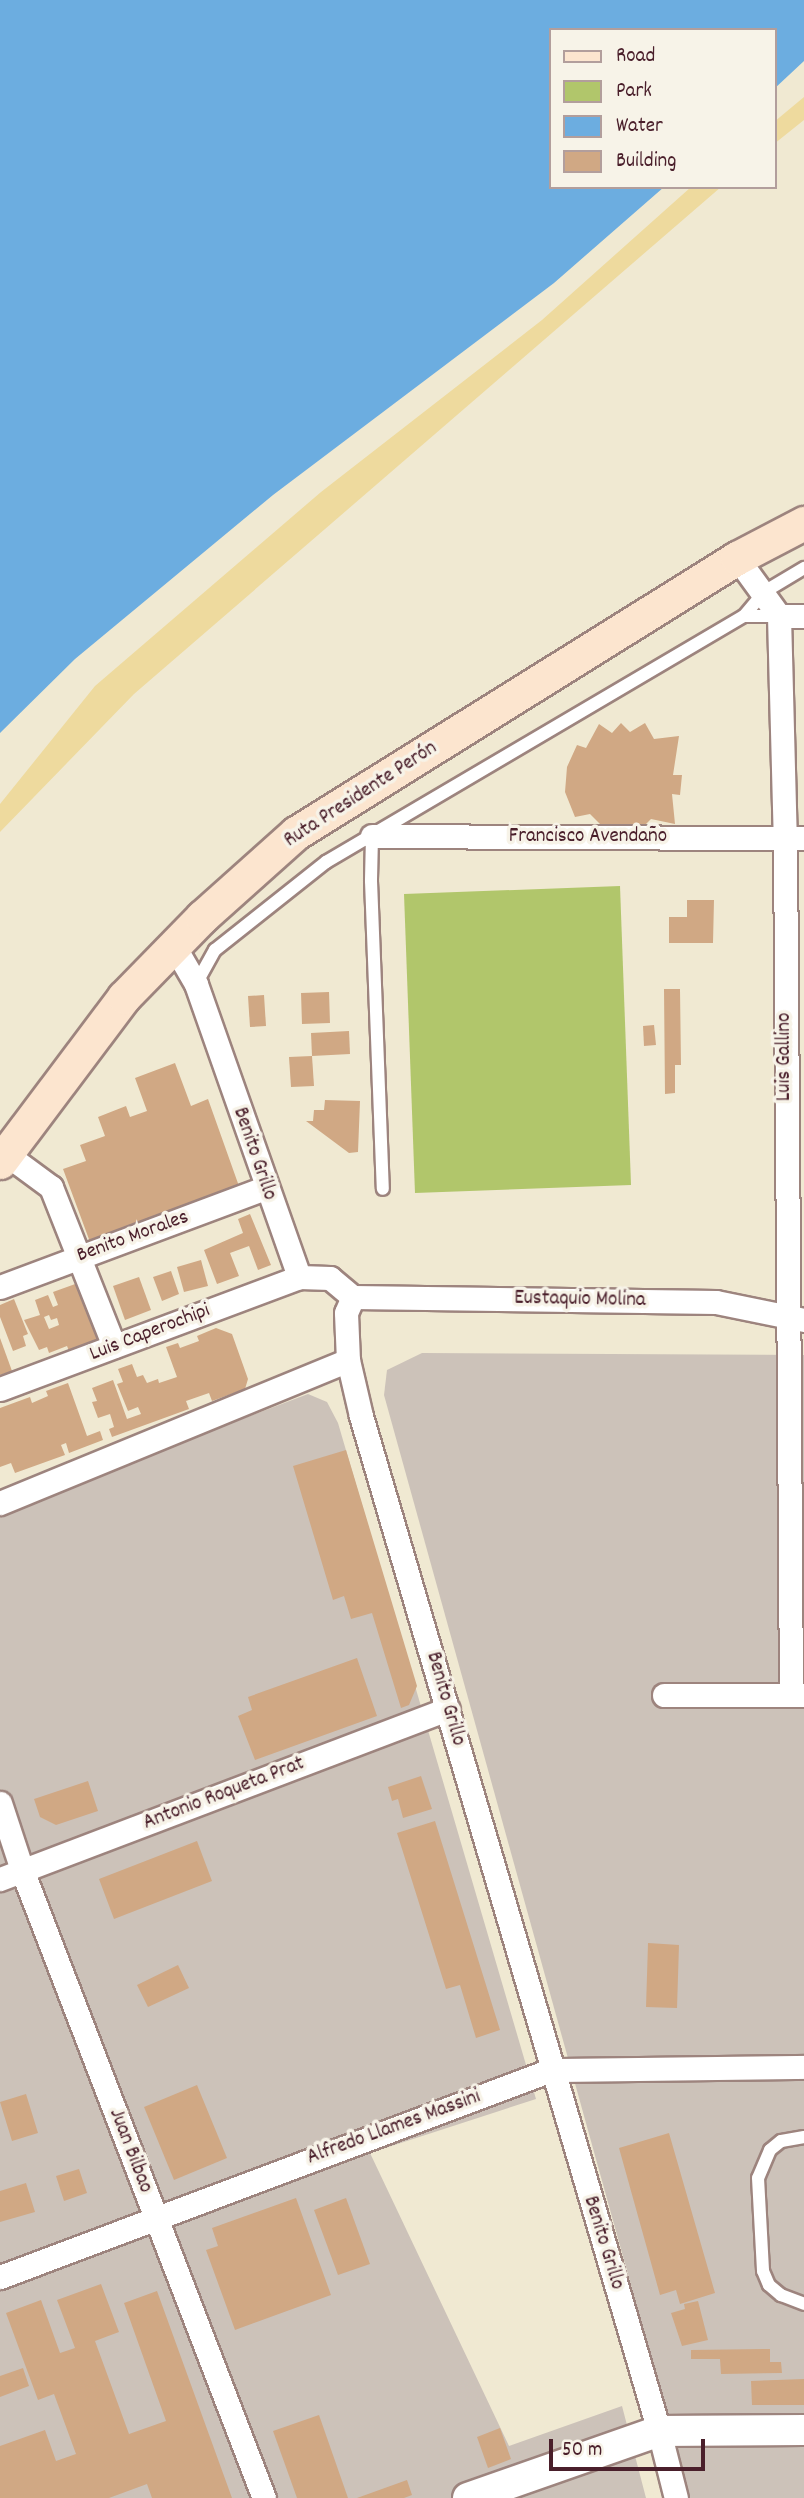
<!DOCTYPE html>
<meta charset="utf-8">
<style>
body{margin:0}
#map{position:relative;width:804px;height:2498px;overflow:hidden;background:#f0e9d2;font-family:Dekko,sans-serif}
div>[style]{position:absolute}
.industrial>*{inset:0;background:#ccc2b9}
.green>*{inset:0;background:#b1c66b}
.sand>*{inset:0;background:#eeda9e}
.water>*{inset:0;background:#6cade0}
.building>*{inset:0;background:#d0a884}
.roads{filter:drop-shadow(2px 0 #9d847e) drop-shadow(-2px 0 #9d847e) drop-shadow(0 2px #9d847e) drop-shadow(0 -2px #9d847e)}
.service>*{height:12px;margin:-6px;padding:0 6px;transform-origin:6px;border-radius:6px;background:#fff}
.minor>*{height:23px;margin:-11.5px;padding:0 11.5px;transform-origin:11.5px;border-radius:11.5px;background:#fff}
.tertiary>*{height:30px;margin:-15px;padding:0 15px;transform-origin:15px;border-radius:15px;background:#fff}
.secondary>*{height:33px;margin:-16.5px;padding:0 16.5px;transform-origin:16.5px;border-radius:16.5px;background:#fce5cf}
span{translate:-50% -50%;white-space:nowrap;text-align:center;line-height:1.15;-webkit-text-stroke:7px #f7f3e8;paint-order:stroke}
.street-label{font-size:21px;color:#4a1f2b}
.legend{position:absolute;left:549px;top:28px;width:228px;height:161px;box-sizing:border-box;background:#f7f3e8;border:2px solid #b29e9c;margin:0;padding:9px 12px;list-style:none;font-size:21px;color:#4a1f2b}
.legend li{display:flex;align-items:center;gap:14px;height:35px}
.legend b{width:35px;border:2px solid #b29e9c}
.scale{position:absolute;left:549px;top:2439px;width:156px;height:32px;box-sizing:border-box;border:4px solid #4a1f2b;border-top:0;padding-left:9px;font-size:21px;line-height:24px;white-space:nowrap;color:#4a1f2b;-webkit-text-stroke:5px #f7f3e8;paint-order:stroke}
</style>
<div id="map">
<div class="industrial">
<i style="clip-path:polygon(422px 1353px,804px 1355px,804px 2498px,690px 2498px,384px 1395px,387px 1370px)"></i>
<i style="clip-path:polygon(308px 1394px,327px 1402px,338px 1423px,536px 2099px,370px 2153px,509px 2446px,622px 2406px,646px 2498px,0 2498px,0 1511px)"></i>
</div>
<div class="green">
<i style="clip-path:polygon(620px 886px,631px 1185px,415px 1193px,404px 894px)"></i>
</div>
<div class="sand">
<i style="clip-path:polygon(804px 97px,804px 120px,774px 144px,774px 122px)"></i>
<i style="clip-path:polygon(691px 187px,721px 187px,134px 694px,0 832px,0 804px,95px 686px,321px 492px,542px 320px)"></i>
</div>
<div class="water">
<i style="clip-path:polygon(0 0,804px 0,804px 61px,774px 89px,774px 30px,550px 30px,550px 187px,664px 187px,554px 283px,273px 495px,75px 659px,0 733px)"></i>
</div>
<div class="building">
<i style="clip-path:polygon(621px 723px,630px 732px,645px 723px,654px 739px,679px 736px,673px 775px,682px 775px,680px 795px,672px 794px,675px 824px,651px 819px,633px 837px,610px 834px,590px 814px,575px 817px,565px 792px,567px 767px,577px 745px,586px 748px,599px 724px,612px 733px)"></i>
<i style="clip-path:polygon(687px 900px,714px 900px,713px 943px,669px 943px,669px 917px,687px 917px)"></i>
<i style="clip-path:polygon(664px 989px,680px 989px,681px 1065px,675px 1065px,675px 1093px,665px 1094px)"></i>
<i style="clip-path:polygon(329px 992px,330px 1023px,302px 1024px,301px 993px)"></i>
<i style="clip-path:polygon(264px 995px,266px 1026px,250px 1027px,248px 996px)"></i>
<i style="clip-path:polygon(654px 1025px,656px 1045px,644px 1046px,643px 1026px)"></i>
<i style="clip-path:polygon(349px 1031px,350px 1054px,312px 1056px,311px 1033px)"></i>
<i style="clip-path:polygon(312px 1056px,314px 1086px,291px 1087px,289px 1057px)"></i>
<i style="clip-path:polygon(175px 1063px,191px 1106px,208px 1099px,240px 1189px,90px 1242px,63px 1169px,86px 1161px,80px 1145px,105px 1136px,98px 1117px,126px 1106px,130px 1117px,147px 1111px,135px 1078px)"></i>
<i style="clip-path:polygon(325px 1100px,360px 1101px,358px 1152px,349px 1153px,306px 1121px,313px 1121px,314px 1110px,324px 1110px)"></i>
<i style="clip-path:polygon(250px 1214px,271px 1265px,258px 1270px,249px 1246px,230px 1253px,239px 1276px,217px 1284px,204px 1250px,243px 1233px,238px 1219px)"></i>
<i style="clip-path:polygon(201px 1260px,208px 1286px,184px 1292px,177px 1267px)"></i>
<i style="clip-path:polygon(171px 1271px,179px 1294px,162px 1301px,153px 1277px)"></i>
<i style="clip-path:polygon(139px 1277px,151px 1310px,125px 1320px,113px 1286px)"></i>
<i style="clip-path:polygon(evenodd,78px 1283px,99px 1339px,69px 1351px,67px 1346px,49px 1353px,47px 1347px,39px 1350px,24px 1320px,40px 1315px,35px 1300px,48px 1295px,53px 1307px,58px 1305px,53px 1292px,78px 1283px,49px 1315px,51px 1320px,57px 1318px,59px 1325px,49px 1329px,44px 1317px,49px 1315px)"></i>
<i style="clip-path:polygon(14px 1299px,28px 1334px,23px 1336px,26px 1346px,13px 1351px,0 1317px,0 1305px)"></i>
<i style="clip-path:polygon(216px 1328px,232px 1334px,248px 1379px,245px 1389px,212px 1401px,209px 1393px,186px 1401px,189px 1409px,112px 1437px,109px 1429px,114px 1427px,110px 1414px,98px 1418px,92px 1402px,97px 1401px,92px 1388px,113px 1380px,127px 1419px,141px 1414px,138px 1407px,128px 1411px,117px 1384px,123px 1382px,118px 1369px,132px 1364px,137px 1377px,143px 1375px,147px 1383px,158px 1379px,159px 1383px,177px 1377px,166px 1347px,178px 1343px,180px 1348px,199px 1341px,197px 1336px)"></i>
<i style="clip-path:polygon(0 1338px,12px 1371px,0 1375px)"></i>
<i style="clip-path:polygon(68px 1383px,87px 1436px,100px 1431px,103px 1440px,69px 1453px,66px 1443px,61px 1445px,65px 1455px,15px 1473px,11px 1463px,0 1467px,0 1408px,30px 1397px,32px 1403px,48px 1396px,46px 1391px)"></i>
<i style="clip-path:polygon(346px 1450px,417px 1686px,409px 1705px,401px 1708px,372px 1613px,351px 1619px,344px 1596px,333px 1600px,293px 1466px)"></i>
<i style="clip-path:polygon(357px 1658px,377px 1716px,255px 1760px,238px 1716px,252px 1710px,248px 1697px)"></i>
<i style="clip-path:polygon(421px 1776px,432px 1809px,403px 1818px,398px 1799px,392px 1801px,388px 1787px)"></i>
<i style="clip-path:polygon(88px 1781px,98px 1811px,56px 1825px,40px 1817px,34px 1799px)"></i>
<i style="clip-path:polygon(435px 1821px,500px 2030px,476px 2038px,460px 1985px,446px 1989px,397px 1833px)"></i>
<i style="clip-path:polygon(197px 1841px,212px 1881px,114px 1919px,99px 1879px)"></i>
<i style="clip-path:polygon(648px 1943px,679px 1945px,677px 2008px,646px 2007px)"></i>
<i style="clip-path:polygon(178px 1965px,189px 1988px,148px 2007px,137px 1985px)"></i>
<i style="clip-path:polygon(197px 2085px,227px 2158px,174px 2180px,144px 2107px)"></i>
<i style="clip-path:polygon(26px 2094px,38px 2133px,12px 2141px,0 2102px)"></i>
<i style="clip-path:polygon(669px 2133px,715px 2293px,680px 2304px,676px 2290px,660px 2295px,619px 2148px)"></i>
<i style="clip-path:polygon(79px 2169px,87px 2193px,64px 2201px,56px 2176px)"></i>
<i style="clip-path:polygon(26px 2183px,35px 2212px,0 2222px,0 2191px)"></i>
<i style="clip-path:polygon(296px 2198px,331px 2295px,235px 2330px,206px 2250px,218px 2246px,212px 2228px)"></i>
<i style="clip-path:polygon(346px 2198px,370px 2264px,338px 2275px,314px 2210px)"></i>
<i style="clip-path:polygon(101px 2284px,119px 2332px,95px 2341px,129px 2434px,166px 2421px,124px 2303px,157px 2291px,232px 2498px,152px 2498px,147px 2484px,109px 2498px,0 2498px,0 2446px,45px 2430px,56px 2461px,76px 2454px,54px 2394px,38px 2400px,6px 2313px,41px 2300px,60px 2353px,75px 2348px,57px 2300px)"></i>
<i style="clip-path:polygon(698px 2301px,708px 2340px,682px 2346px,671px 2313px,685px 2309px,684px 2304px)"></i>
<i style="clip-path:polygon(770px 2349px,770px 2362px,781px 2362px,782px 2373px,721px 2374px,720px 2359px,691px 2359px,691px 2350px)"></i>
<i style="clip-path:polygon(23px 2368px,29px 2386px,0 2397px,0 2376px)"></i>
<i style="clip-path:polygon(804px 2379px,804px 2405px,752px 2405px,751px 2381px)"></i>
<i style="clip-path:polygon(319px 2415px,348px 2498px,297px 2498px,273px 2431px)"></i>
<i style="clip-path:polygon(500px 2428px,511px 2459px,488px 2468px,477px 2437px)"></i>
<i style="clip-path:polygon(407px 2480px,412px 2495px,404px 2498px,357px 2498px)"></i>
</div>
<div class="roads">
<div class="service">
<i style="left:744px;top:616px;width:31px;rotate:-50deg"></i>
<i style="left:764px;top:592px;width:47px;rotate:-31deg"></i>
<i style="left:372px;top:836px;width:45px;rotate:91.3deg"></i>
<i style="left:371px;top:881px;width:308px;rotate:87.8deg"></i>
<i style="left:196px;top:984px;width:39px;rotate:-61deg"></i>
<i style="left:215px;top:950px;width:142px;rotate:-38.4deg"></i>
<i style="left:326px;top:862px;width:485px;rotate:-30.5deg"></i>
<i style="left:744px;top:616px;width:35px"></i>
<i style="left:804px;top:2137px;width:23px;rotate:170deg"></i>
<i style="left:781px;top:2141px;width:14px;rotate:141deg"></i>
<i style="left:770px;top:2150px;width:30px;rotate:113deg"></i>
<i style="left:758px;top:2178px;width:93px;rotate:86.9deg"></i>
<i style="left:763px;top:2271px;width:15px;rotate:67deg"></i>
<i style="left:769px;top:2285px;width:16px;rotate:40deg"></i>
<i style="left:781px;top:2295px;width:25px;rotate:21deg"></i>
</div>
<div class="minor">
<i style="left:737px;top:558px;width:72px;rotate:54.1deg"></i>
<i style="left:779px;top:616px;width:222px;rotate:88.5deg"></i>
<i style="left:785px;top:838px;width:857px;rotate:89.6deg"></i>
<i style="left:779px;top:616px;width:25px"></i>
<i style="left:372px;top:836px;width:432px;rotate:0.3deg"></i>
<i style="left:174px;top:946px;width:44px;rotate:59.9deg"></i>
<i style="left:196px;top:984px;width:311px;rotate:70.6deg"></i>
<i style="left:299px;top:1277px;width:31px;rotate:2deg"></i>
<i style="left:330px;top:1278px;width:30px;rotate:40deg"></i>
<i style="left:6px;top:1154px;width:56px;rotate:36.3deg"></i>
<i style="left:51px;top:1187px;width:171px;rotate:68.4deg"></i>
<i style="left:0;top:1287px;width:283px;rotate:-20.5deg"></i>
<i style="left:353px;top:1297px;width:17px;rotate:114deg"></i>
<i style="left:346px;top:1313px;width:47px;rotate:87.6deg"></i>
<i style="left:348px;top:1360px;width:57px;rotate:76.9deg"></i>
<i style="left:361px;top:1416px;width:1058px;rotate:73.64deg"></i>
<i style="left:659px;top:2431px;width:69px;rotate:75.8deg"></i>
<i style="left:353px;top:1297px;width:363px;rotate:0.8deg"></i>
<i style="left:716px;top:1302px;width:90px;rotate:11.6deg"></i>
<i style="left:0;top:1389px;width:319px;rotate:-20.5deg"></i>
<i style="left:0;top:1503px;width:376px;rotate:-22.3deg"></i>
<i style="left:664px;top:1695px;width:140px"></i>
<i style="left:0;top:1803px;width:71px;rotate:71.8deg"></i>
<i style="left:22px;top:1870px;width:673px;rotate:68.93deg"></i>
<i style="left:0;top:1879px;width:479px;rotate:-20.8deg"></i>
<i style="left:0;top:2277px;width:589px;rotate:-20.59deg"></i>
<i style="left:551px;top:2070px;width:253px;rotate:-0.7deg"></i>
</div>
<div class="tertiary">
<i style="left:468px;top:2498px;width:202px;rotate:-19.3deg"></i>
<i style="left:659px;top:2431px;width:145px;rotate:-0.4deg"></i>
</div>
<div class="secondary">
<i style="left:0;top:1162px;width:206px;rotate:-53.1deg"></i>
<i style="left:124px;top:997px;width:112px;rotate:-45.7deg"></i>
<i style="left:202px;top:917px;width:126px;rotate:-41.8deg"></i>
<i style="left:296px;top:833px;width:520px;rotate:-31.95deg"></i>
<i style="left:737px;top:558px;width:76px;rotate:-27.6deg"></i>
</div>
</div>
<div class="street-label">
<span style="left:361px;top:795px;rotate:-33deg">Ruta Presidente Perón</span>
<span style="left:588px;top:837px">Francisco Avendaño</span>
<span style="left:785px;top:1057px;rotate:-90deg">Luis Gallino</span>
<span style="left:254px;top:1154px;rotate:71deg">Benito Grillo</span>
<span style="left:133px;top:1237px;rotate:-20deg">Benito Morales</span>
<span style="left:580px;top:1300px;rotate:1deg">Eustaquio Molina</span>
<span style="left:150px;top:1333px;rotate:-21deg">Luis Caperochipi</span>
<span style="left:445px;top:1699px;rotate:74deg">Benito Grillo</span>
<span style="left:224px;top:1794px;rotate:-21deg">Antonio Roqueta Prat</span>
<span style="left:394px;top:2128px;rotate:-20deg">Alfredo Llames Massini</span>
<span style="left:130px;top:2151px;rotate:69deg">Juan Bilbao</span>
<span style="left:603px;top:2243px;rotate:73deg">Benito Grillo</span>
</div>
<ul class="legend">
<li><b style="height:9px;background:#fce5cf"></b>Road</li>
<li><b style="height:19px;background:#b1c66b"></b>Park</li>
<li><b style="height:19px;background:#6cade0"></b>Water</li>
<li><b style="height:19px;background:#d0a884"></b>Building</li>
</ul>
<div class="scale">50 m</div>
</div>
